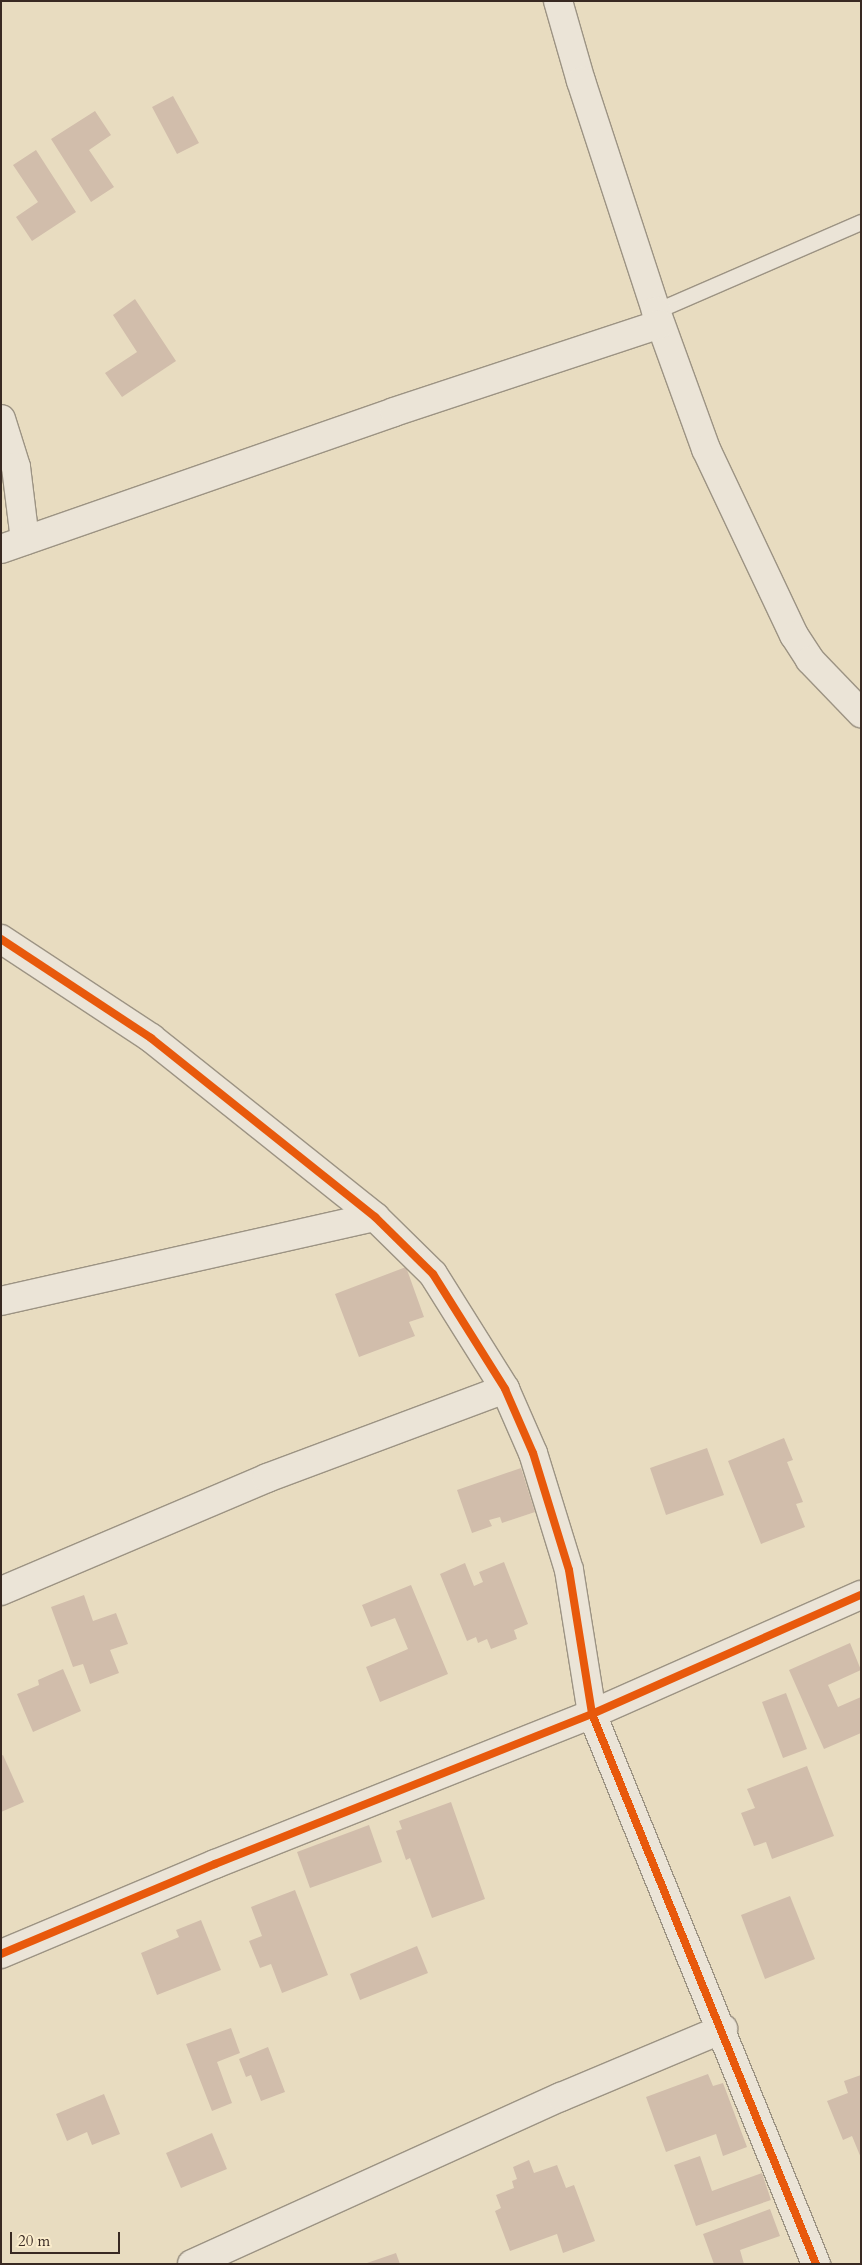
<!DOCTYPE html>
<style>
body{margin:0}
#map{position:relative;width:862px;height:2265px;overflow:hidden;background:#e8dcc0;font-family:Cardo,serif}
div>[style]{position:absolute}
.building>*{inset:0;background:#d1bdab}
.roads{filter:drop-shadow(1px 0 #9c9383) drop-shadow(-1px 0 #9c9383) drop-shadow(0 1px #9c9383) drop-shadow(0 -1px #9c9383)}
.service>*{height:15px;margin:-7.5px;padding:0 7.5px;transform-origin:7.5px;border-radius:7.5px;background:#ebe4d7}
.minor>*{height:28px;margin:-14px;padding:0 14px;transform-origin:14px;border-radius:14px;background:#ebe4d7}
.cycleway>*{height:8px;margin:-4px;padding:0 4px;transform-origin:4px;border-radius:4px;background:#e8590c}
span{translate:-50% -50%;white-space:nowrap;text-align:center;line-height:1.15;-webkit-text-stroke:5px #faeccc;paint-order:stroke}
.frame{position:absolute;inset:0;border:2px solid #382922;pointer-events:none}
.scale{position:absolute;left:10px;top:2232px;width:110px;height:22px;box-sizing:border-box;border:2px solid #382922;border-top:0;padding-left:6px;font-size:15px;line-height:18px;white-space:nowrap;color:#382922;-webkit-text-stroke:4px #faeccc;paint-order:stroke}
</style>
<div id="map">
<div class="building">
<i style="clip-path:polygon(173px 96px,199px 143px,177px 154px,152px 107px)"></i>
<i style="clip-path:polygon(95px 111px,111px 135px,89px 150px,114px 187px,91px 202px,51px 139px)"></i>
<i style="clip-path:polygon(36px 150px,76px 212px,32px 241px,16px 217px,38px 202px,13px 165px)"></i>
<i style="clip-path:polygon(135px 299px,176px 361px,122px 397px,105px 373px,137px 352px,113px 315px)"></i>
<i style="clip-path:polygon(406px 1267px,424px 1317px,409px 1322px,415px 1336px,359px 1357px,335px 1294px)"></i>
<i style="clip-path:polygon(784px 1438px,793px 1460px,787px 1462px,803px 1502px,796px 1504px,805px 1527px,761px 1544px,728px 1461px)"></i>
<i style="clip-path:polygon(707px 1448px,724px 1495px,666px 1515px,650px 1468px)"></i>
<i style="clip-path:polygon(521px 1468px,535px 1512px,502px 1523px,500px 1517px,489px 1520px,492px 1526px,472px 1533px,457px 1490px)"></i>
<i style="clip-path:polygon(504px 1562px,528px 1624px,514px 1630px,517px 1639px,491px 1649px,487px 1639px,478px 1643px,476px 1637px,467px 1641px,440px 1574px,465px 1563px,474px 1586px,483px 1582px,479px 1572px)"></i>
<i style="clip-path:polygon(411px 1585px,448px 1674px,380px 1702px,366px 1667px,408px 1649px,395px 1618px,371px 1627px,362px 1605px)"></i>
<i style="clip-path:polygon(84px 1595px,93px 1621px,116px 1613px,128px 1644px,110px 1650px,119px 1673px,90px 1684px,83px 1664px,73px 1667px,51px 1607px)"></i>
<i style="clip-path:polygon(850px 1643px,861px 1670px,828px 1685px,838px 1707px,861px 1697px,861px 1733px,824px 1749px,789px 1670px)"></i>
<i style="clip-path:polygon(63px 1669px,81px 1711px,33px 1732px,17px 1694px,39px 1685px,38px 1680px)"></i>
<i style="clip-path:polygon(786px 1693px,807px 1749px,783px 1758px,762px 1702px)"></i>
<i style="clip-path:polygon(3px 1755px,24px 1802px,1px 1812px,1px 1756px)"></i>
<i style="clip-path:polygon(807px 1766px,834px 1836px,772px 1859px,766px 1842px,754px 1846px,741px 1813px,755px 1808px,747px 1789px)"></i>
<i style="clip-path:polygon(451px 1802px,485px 1899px,432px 1918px,410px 1858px,406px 1860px,396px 1831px,402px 1829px,399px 1821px)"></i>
<i style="clip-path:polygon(369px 1825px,382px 1862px,310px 1888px,297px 1852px)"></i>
<i style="clip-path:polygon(295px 1890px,328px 1975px,282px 1993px,271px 1964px,260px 1968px,249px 1941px,262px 1936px,251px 1907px)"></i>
<i style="clip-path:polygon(790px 1896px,815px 1959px,765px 1979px,741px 1915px)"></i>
<i style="clip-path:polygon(201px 1920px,221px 1970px,157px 1995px,141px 1953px,179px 1937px,176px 1930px)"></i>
<i style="clip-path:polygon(417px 1946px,428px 1973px,360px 2000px,350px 1974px)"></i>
<i style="clip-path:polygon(231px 2028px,240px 2053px,217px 2062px,232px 2103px,212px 2111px,186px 2044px)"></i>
<i style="clip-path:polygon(268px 2047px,285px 2092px,261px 2101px,251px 2075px,246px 2077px,239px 2059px)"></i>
<i style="clip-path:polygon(708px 2074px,713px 2086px,723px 2083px,747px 2147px,723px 2156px,716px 2134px,666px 2152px,646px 2097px)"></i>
<i style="clip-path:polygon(861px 2075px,861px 2158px,852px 2136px,843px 2140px,827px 2101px,848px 2093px,844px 2081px)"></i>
<i style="clip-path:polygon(104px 2094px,120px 2134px,92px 2145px,87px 2132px,67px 2141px,56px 2114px)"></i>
<i style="clip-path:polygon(212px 2133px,227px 2169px,181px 2188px,166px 2153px)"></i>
<i style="clip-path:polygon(700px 2156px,712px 2191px,762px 2173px,771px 2200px,696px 2226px,674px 2165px)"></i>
<i style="clip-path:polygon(529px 2160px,534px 2173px,557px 2165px,566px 2188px,574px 2185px,595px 2241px,563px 2253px,557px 2234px,510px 2251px,495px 2211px,501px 2208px,496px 2195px,514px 2188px,512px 2181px,517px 2179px,513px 2167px)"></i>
<i style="clip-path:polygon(770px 2209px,780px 2236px,740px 2250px,744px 2264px,714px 2264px,703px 2234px)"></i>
<i style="clip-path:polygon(396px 2253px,400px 2264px,367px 2264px,367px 2263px)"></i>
</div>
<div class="roads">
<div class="service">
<i style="left:656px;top:311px;width:223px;rotate:-23.5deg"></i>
</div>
<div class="minor">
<i style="left:558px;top:1px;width:83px;rotate:74deg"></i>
<i style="left:581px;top:81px;width:242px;rotate:71.9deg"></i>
<i style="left:656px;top:311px;width:147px;rotate:70.1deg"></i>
<i style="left:706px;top:449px;width:206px;rotate:64.7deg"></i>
<i style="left:794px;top:635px;width:30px;rotate:57deg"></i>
<i style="left:810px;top:660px;width:74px;rotate:46.1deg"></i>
<i style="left:1px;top:419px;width:50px;rotate:72.6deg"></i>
<i style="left:16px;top:467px;width:74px;rotate:83deg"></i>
<i style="left:1px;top:549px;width:416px;rotate:-19.2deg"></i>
<i style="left:394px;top:412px;width:280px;rotate:-18.3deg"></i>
<i style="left:1px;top:939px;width:180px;rotate:33.4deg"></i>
<i style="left:151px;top:1038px;width:287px;rotate:38.6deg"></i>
<i style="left:375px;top:1217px;width:81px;rotate:44.5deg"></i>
<i style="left:433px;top:1274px;width:136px;rotate:57.9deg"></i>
<i style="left:505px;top:1389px;width:70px;rotate:66.4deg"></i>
<i style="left:533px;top:1453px;width:122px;rotate:72.9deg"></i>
<i style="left:569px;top:1570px;width:146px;rotate:80.9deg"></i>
<i style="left:592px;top:1714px;width:594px;rotate:67.84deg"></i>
<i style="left:1px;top:1301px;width:383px;rotate:-12.7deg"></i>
<i style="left:1px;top:1591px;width:289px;rotate:-23deg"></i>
<i style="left:267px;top:1478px;width:254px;rotate:-20.5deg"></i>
<i style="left:1px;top:1954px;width:232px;rotate:-22.8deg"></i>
<i style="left:215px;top:1864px;width:406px;rotate:-21.7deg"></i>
<i style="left:592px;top:1714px;width:294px;rotate:-23.9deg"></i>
<i style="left:192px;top:2264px;width:405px;rotate:-24.4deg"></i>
<i style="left:561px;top:2097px;width:176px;rotate:-22.8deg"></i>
</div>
</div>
<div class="cycleway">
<i style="left:1px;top:939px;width:180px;rotate:33.4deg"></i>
<i style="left:151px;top:1038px;width:287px;rotate:38.6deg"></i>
<i style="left:375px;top:1217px;width:81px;rotate:44.5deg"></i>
<i style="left:433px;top:1274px;width:136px;rotate:57.9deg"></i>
<i style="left:505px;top:1389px;width:70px;rotate:66.4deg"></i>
<i style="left:533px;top:1453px;width:122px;rotate:72.9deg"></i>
<i style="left:569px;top:1570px;width:146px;rotate:80.9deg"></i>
<i style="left:592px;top:1714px;width:594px;rotate:67.84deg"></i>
<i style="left:1px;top:1954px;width:232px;rotate:-22.8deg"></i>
<i style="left:215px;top:1864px;width:406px;rotate:-21.7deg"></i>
<i style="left:592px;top:1714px;width:294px;rotate:-23.9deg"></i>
</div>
<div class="frame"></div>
<div class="scale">20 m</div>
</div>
